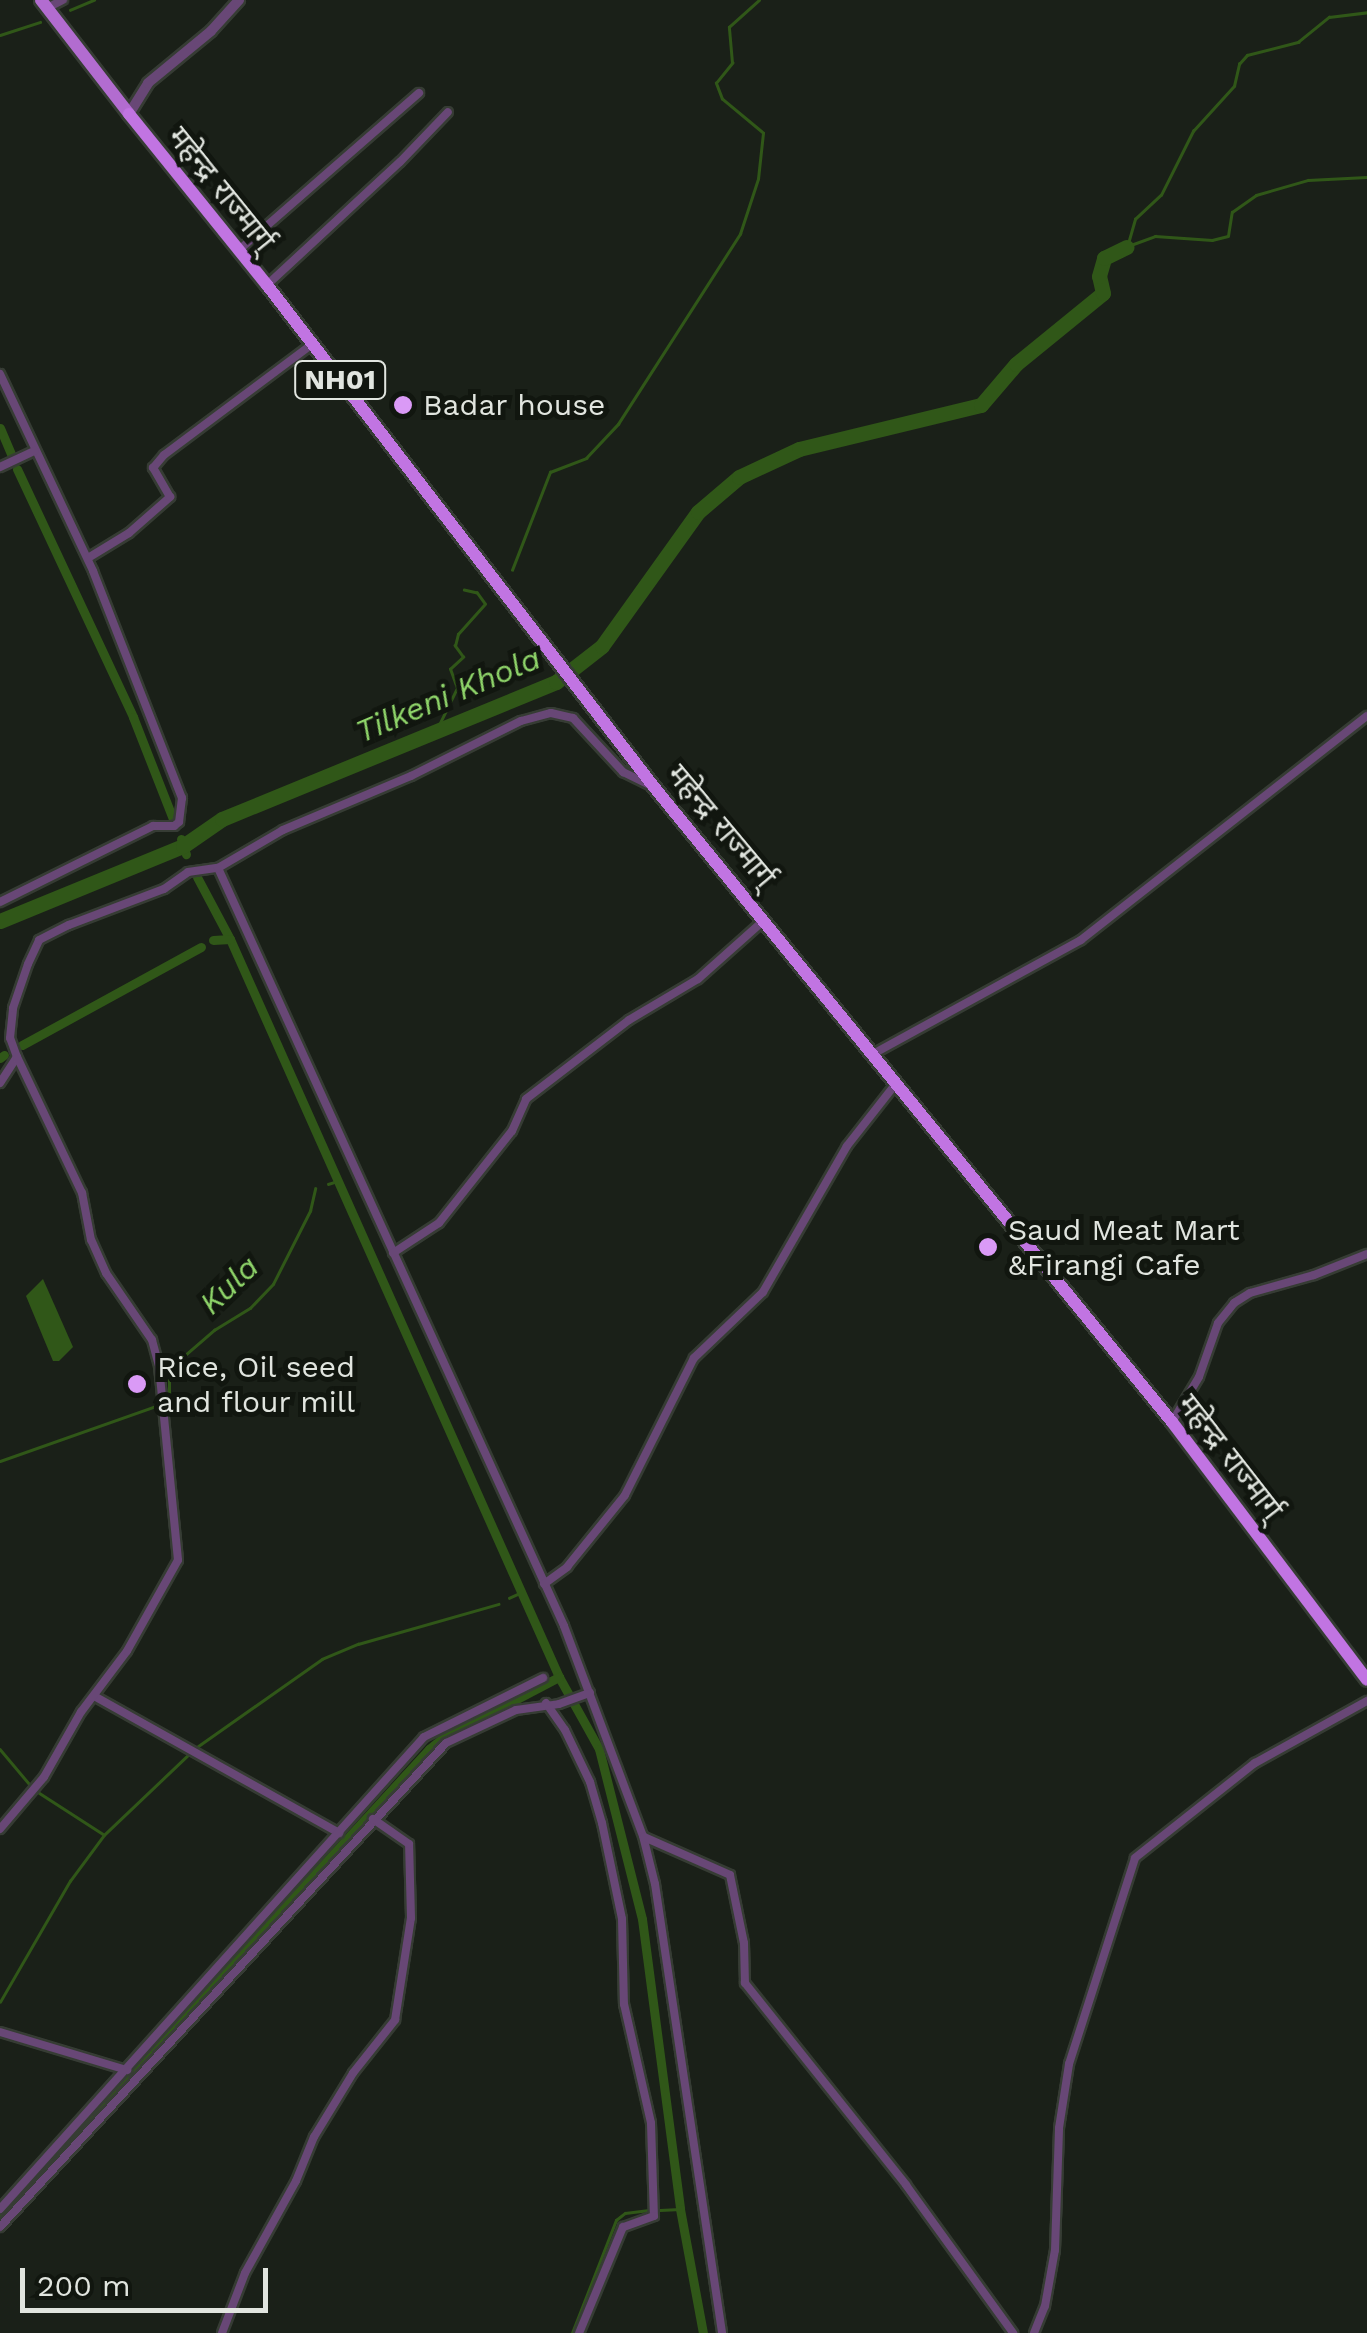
<!DOCTYPE html>
<meta charset="utf-8">
<style>
body{margin:0}
#map{position:relative;width:1367px;height:2333px;overflow:hidden;background:#1a2018;font-family:"Work Sans","Noto Sans Devanagari",sans-serif}
div>[style]{position:absolute}
.water>*{inset:0;background:#305718}
.stream>*{height:2.5px;margin:-1.25px;padding:0 1.25px;transform-origin:1.25px;border-radius:1.25px;background:#305718}
.canal>*{height:9px;margin:-4.5px;padding:0 4.5px;transform-origin:4.5px;border-radius:4.5px;background:#305718}
.river>*{height:15px;margin:-7.5px;padding:0 7.5px;transform-origin:7.5px;border-radius:7.5px;background:#305718}
.roads{filter:drop-shadow(2px 0 #363c34) drop-shadow(-2px 0 #363c34) drop-shadow(0 2px #363c34) drop-shadow(0 -2px #363c34)}
.minor>*{height:8px;margin:-4px;padding:0 4px;transform-origin:4px;border-radius:4px;background:#684776}
.tertiary>*{height:10px;margin:-5px;padding:0 5px;transform-origin:5px;border-radius:5px;background:#684776}
.primary>*{height:12px;margin:-6px;padding:0 6px;transform-origin:6px;border-radius:6px;background:#b26cd0}
.trunk>*{height:12px;margin:-6px;padding:0 6px;transform-origin:6px;border-radius:6px;background:#c174e2}
.dots>*{width:28px;height:28px;translate:-50% -50%;box-sizing:border-box;border:5px solid #11160f;border-radius:50%}
span{translate:-50% -50%;white-space:nowrap;text-align:center;line-height:1.15;-webkit-text-stroke:10px #11160f;paint-order:stroke}
.shield-label span{padding:2px 8px;background:#11160f;border:2px solid;border-radius:8px;-webkit-text-stroke-width:0}
.shield-label{font-size:28px;color:#e1e5df;font-weight:700}
.street-label{font-size:30px;color:#e1e5df}
.poi-label{font-size:30px;color:#e1e5df}
.left{translate:0 -50%;text-align:left}
.water-label{font-size:32px;color:#8fd56a;font-style:italic}
.scale{position:absolute;left:20px;top:2268px;width:248px;height:45px;box-sizing:border-box;border:5px solid #e1e5df;border-top:0;padding-left:12px;font-size:30px;line-height:35px;white-space:nowrap;color:#e1e5df;-webkit-text-stroke:8px #11160f;paint-order:stroke}
</style>
<div id="map">
<div class="water">
<i style="clip-path:polygon(43px 1279px,73px 1347px,59px 1361px,53px 1361px,26px 1296px)"></i>
</div>
<div class="stream">
<i style="left:70px;top:10px;width:26px;rotate:-23deg"></i>
<i style="left:0;top:35px;width:42px;rotate:-18deg"></i>
<i style="left:1128px;top:246px;width:29px;rotate:-20deg"></i>
<i style="left:1155px;top:236px;width:57px;rotate:4deg"></i>
<i style="left:1212px;top:240px;width:16px;rotate:-14deg"></i>
<i style="left:1228px;top:236px;width:24px;rotate:-81deg"></i>
<i style="left:1232px;top:212px;width:29px;rotate:-35deg"></i>
<i style="left:1256px;top:195px;width:54px;rotate:-16.1deg"></i>
<i style="left:1308px;top:180px;width:59px;rotate:-2.9deg"></i>
<i style="left:1127px;top:247px;width:29px;rotate:-74deg"></i>
<i style="left:1135px;top:219px;width:35px;rotate:-43deg"></i>
<i style="left:1161px;top:195px;width:72px;rotate:-63.4deg"></i>
<i style="left:1193px;top:131px;width:61px;rotate:-47.7deg"></i>
<i style="left:1234px;top:86px;width:23px;rotate:-77deg"></i>
<i style="left:1239px;top:64px;width:12px;rotate:-48deg"></i>
<i style="left:1247px;top:55px;width:53px;rotate:-14.3deg"></i>
<i style="left:1298px;top:42px;width:40px;rotate:-39deg"></i>
<i style="left:1329px;top:17px;width:38px;rotate:-7deg"></i>
<i style="left:512px;top:570px;width:105px;rotate:-68.8deg"></i>
<i style="left:550px;top:472px;width:39px;rotate:-21deg"></i>
<i style="left:586px;top:458px;width:47px;rotate:-46.7deg"></i>
<i style="left:618px;top:424px;width:226px;rotate:-57.3deg"></i>
<i style="left:740px;top:234px;width:58px;rotate:-71.9deg"></i>
<i style="left:758px;top:179px;width:46px;rotate:-83.8deg"></i>
<i style="left:763px;top:133px;width:53px;rotate:-140.3deg"></i>
<i style="left:722px;top:99px;width:17px;rotate:-111deg"></i>
<i style="left:716px;top:83px;width:26px;rotate:-51deg"></i>
<i style="left:732px;top:63px;width:36px;rotate:-95deg"></i>
<i style="left:729px;top:27px;width:40px;rotate:-42deg"></i>
<i style="left:437px;top:729px;width:46px;rotate:-64deg"></i>
<i style="left:457px;top:688px;width:20px;rotate:-110deg"></i>
<i style="left:450px;top:669px;width:18px;rotate:-43deg"></i>
<i style="left:463px;top:657px;width:14px;rotate:-126deg"></i>
<i style="left:455px;top:646px;width:12px;rotate:-76deg"></i>
<i style="left:458px;top:634px;width:40px;rotate:-48deg"></i>
<i style="left:485px;top:604px;width:14px;rotate:-126deg"></i>
<i style="left:477px;top:593px;width:13px;rotate:-167deg"></i>
<i style="left:328px;top:1184px;width:10px;rotate:-17deg"></i>
<i style="left:169px;top:1403px;width:34px;rotate:-90deg"></i>
<i style="left:169px;top:1369px;width:60px;rotate:-40.9deg"></i>
<i style="left:214px;top:1330px;width:42px;rotate:-31.4deg"></i>
<i style="left:250px;top:1308px;width:33px;rotate:-46deg"></i>
<i style="left:273px;top:1284px;width:82px;rotate:-63.1deg"></i>
<i style="left:310px;top:1211px;width:23px;rotate:-77deg"></i>
<i style="left:0;top:1461px;width:169px;rotate:-19.4deg"></i>
<i style="left:509px;top:1598px;width:14px;rotate:-25deg"></i>
<i style="left:0;top:1749px;width:48px;rotate:50deg"></i>
<i style="left:194px;top:1749px;width:156px;rotate:-35.1deg"></i>
<i style="left:322px;top:1659px;width:39px;rotate:-23deg"></i>
<i style="left:358px;top:1644px;width:146px;rotate:-15.9deg"></i>
<i style="left:38px;top:1792px;width:77px;rotate:32.9deg"></i>
<i style="left:0;top:2002px;width:140px;rotate:-60deg"></i>
<i style="left:70px;top:1881px;width:57px;rotate:-53.5deg"></i>
<i style="left:104px;top:1835px;width:117px;rotate:-43.6deg"></i>
<i style="left:660px;top:2210px;width:20px;rotate:-3deg"></i>
<i style="left:572px;top:2333px;width:121px;rotate:-68.7deg"></i>
<i style="left:616px;top:2220px;width:11px;rotate:-38deg"></i>
<i style="left:625px;top:2213px;width:24px;rotate:-7deg"></i>
</div>
<div class="canal">
<i style="left:0;top:428px;width:28px;rotate:67deg"></i>
<i style="left:17px;top:469px;width:274px;rotate:64.9deg"></i>
<i style="left:133px;top:717px;width:110px;rotate:68.6deg"></i>
<i style="left:181px;top:839px;width:16px;rotate:72deg"></i>
<i style="left:197px;top:877px;width:70px;rotate:62deg"></i>
<i style="left:230px;top:939px;width:808px;rotate:65.97deg"></i>
<i style="left:559px;top:1677px;width:82px;rotate:60.9deg"></i>
<i style="left:599px;top:1749px;width:175px;rotate:75.8deg"></i>
<i style="left:642px;top:1919px;width:292px;rotate:82.5deg"></i>
<i style="left:680px;top:2209px;width:126px;rotate:79.5deg"></i>
<i style="left:213px;top:940px;width:17px;rotate:-3deg"></i>
<i style="left:22px;top:1045px;width:204px;rotate:-28.7deg"></i>
<i style="left:0;top:1058px;width:5px;rotate:-37deg"></i>
<i style="left:0;top:2218px;width:636px;rotate:-47.55deg"></i>
<i style="left:429px;top:1749px;width:19px;rotate:-39deg"></i>
<i style="left:444px;top:1737px;width:130px;rotate:-27.6deg"></i>
</div>
<div class="river">
<i style="left:0;top:921px;width:198px;rotate:-22.3deg"></i>
<i style="left:183px;top:846px;width:47px;rotate:-34.7deg"></i>
<i style="left:222px;top:819px;width:361px;rotate:-22.3deg"></i>
<i style="left:556px;top:682px;width:58px;rotate:-38deg"></i>
<i style="left:602px;top:646px;width:165px;rotate:-54.4deg"></i>
<i style="left:698px;top:512px;width:54px;rotate:-40.5deg"></i>
<i style="left:739px;top:477px;width:66px;rotate:-25deg"></i>
<i style="left:799px;top:449px;width:187px;rotate:-13.6deg"></i>
<i style="left:981px;top:405px;width:54px;rotate:-49.5deg"></i>
<i style="left:1016px;top:364px;width:112px;rotate:-39.2deg"></i>
<i style="left:1103px;top:293px;width:17px;rotate:-103deg"></i>
<i style="left:1099px;top:276px;width:19px;rotate:-74deg"></i>
<i style="left:1104px;top:258px;width:25px;rotate:-26deg"></i>
</div>
<div class="roads">
<div class="minor">
<i style="left:47px;top:8px;width:18px;rotate:-27deg"></i>
<i style="left:239px;top:250px;width:239px;rotate:-41.1deg"></i>
<i style="left:267px;top:285px;width:181px;rotate:-42.8deg"></i>
<i style="left:400px;top:162px;width:69px;rotate:-46.2deg"></i>
<i style="left:0;top:374px;width:218px;rotate:64.7deg"></i>
<i style="left:93px;top:571px;width:244px;rotate:68.6deg"></i>
<i style="left:182px;top:798px;width:24px;rotate:97deg"></i>
<i style="left:179px;top:822px;width:6px;rotate:141deg"></i>
<i style="left:174px;top:826px;width:21px;rotate:180deg"></i>
<i style="left:153px;top:826px;width:171px;rotate:153.6deg"></i>
<i style="left:0;top:467px;width:38px;rotate:-25deg"></i>
<i style="left:88px;top:558px;width:48px;rotate:-31.4deg"></i>
<i style="left:129px;top:533px;width:55px;rotate:-41.3deg"></i>
<i style="left:170px;top:497px;width:34px;rotate:-120deg"></i>
<i style="left:153px;top:468px;width:17px;rotate:-50deg"></i>
<i style="left:164px;top:455px;width:184px;rotate:-36.8deg"></i>
<i style="left:218px;top:868px;width:833px;rotate:65.46deg"></i>
<i style="left:564px;top:1626px;width:224px;rotate:69.4deg"></i>
<i style="left:643px;top:1836px;width:49px;rotate:76deg"></i>
<i style="left:655px;top:1884px;width:454px;rotate:81.5deg"></i>
<i style="left:871px;top:1055px;width:239px;rotate:-28.7deg"></i>
<i style="left:1081px;top:940px;width:363px;rotate:-38.1deg"></i>
<i style="left:0;top:1083px;width:31px;rotate:-57deg"></i>
<i style="left:17px;top:1057px;width:20px;rotate:-110deg"></i>
<i style="left:10px;top:1038px;width:30px;rotate:-84deg"></i>
<i style="left:13px;top:1008px;width:46px;rotate:-71.2deg"></i>
<i style="left:28px;top:964px;width:26px;rotate:-65deg"></i>
<i style="left:39px;top:940px;width:34px;rotate:-27deg"></i>
<i style="left:69px;top:925px;width:102px;rotate:-20.8deg"></i>
<i style="left:164px;top:889px;width:29px;rotate:-35deg"></i>
<i style="left:188px;top:872px;width:30px;rotate:-8deg"></i>
<i style="left:218px;top:868px;width:75px;rotate:-30.3deg"></i>
<i style="left:283px;top:830px;width:139px;rotate:-22.9deg"></i>
<i style="left:411px;top:776px;width:123px;rotate:-26.6deg"></i>
<i style="left:521px;top:721px;width:31px;rotate:-15deg"></i>
<i style="left:551px;top:713px;width:23px;rotate:13deg"></i>
<i style="left:573px;top:718px;width:74px;rotate:47.2deg"></i>
<i style="left:623px;top:772px;width:30px;rotate:26deg"></i>
<i style="left:393px;top:1253px;width:55px;rotate:-33.1deg"></i>
<i style="left:439px;top:1223px;width:117px;rotate:-51.6deg"></i>
<i style="left:512px;top:1131px;width:35px;rotate:-66deg"></i>
<i style="left:526px;top:1099px;width:130px;rotate:-37.5deg"></i>
<i style="left:629px;top:1020px;width:80px;rotate:-30.7deg"></i>
<i style="left:698px;top:979px;width:87px;rotate:-41.7deg"></i>
<i style="left:1172px;top:1422px;width:52px;rotate:-59deg"></i>
<i style="left:1199px;top:1377px;width:57px;rotate:-70.6deg"></i>
<i style="left:1218px;top:1323px;width:26px;rotate:-51deg"></i>
<i style="left:1234px;top:1303px;width:19px;rotate:-32deg"></i>
<i style="left:1250px;top:1293px;width:66px;rotate:-15.7deg"></i>
<i style="left:1314px;top:1275px;width:57px;rotate:-21.6deg"></i>
<i style="left:544px;top:1584px;width:29px;rotate:-36deg"></i>
<i style="left:567px;top:1567px;width:92px;rotate:-51.1deg"></i>
<i style="left:625px;top:1495px;width:153px;rotate:-63.3deg"></i>
<i style="left:694px;top:1358px;width:95px;rotate:-43.7deg"></i>
<i style="left:763px;top:1292px;width:168px;rotate:-60.1deg"></i>
<i style="left:847px;top:1146px;width:76px;rotate:-51.9deg"></i>
<i style="left:94px;top:1696px;width:281px;rotate:29.2deg"></i>
<i style="left:546px;top:1703px;width:33px;rotate:55deg"></i>
<i style="left:565px;top:1730px;width:58px;rotate:64.3deg"></i>
<i style="left:590px;top:1782px;width:43px;rotate:73.7deg"></i>
<i style="left:602px;top:1823px;width:98px;rotate:78.2deg"></i>
<i style="left:622px;top:1919px;width:85px;rotate:88.7deg"></i>
<i style="left:624px;top:2004px;width:122px;rotate:77.2deg"></i>
<i style="left:651px;top:2123px;width:93px;rotate:88.2deg"></i>
<i style="left:654px;top:2216px;width:33px;rotate:160deg"></i>
<i style="left:623px;top:2227px;width:115px;rotate:112.5deg"></i>
<i style="left:0;top:1829px;width:68px;rotate:-49.8deg"></i>
<i style="left:44px;top:1777px;width:75px;rotate:-60.4deg"></i>
<i style="left:81px;top:1712px;width:76px;rotate:-53deg"></i>
<i style="left:127px;top:1651px;width:104px;rotate:-60.7deg"></i>
<i style="left:178px;top:1560px;width:195px;rotate:-95.6deg"></i>
<i style="left:159px;top:1366px;width:27px;rotate:-105deg"></i>
<i style="left:152px;top:1340px;width:81px;rotate:-124.5deg"></i>
<i style="left:106px;top:1273px;width:36px;rotate:-114deg"></i>
<i style="left:91px;top:1240px;width:48px;rotate:-100.8deg"></i>
<i style="left:82px;top:1193px;width:151px;rotate:-115.5deg"></i>
<i style="left:644px;top:1837px;width:94px;rotate:23.8deg"></i>
<i style="left:730px;top:1875px;width:69px;rotate:78.4deg"></i>
<i style="left:744px;top:1943px;width:40px;rotate:88.6deg"></i>
<i style="left:745px;top:1983px;width:258px;rotate:51.4deg"></i>
<i style="left:906px;top:2185px;width:183px;rotate:54.1deg"></i>
<i style="left:0;top:2032px;width:133px;rotate:16.7deg"></i>
<i style="left:0;top:2209px;width:634px;rotate:-48.07deg"></i>
<i style="left:424px;top:1737px;width:133px;rotate:-26.4deg"></i>
<i style="left:0;top:2227px;width:658px;rotate:-47.34deg"></i>
<i style="left:446px;top:1743px;width:77px;rotate:-25.2deg"></i>
<i style="left:516px;top:1710px;width:43px;rotate:-7.9deg"></i>
<i style="left:559px;top:1704px;width:33px;rotate:-20deg"></i>
<i style="left:222px;top:2333px;width:64px;rotate:-69deg"></i>
<i style="left:245px;top:2273px;width:105px;rotate:-61deg"></i>
<i style="left:296px;top:2181px;width:48px;rotate:-67.8deg"></i>
<i style="left:314px;top:2137px;width:75px;rotate:-58.6deg"></i>
<i style="left:353px;top:2073px;width:68px;rotate:-51.6deg"></i>
<i style="left:395px;top:2020px;width:103px;rotate:-81.1deg"></i>
<i style="left:411px;top:1918px;width:74px;rotate:-91.5deg"></i>
<i style="left:409px;top:1844px;width:44px;rotate:-145.2deg"></i>
<i style="left:1034px;top:2333px;width:29px;rotate:-68deg"></i>
<i style="left:1045px;top:2306px;width:57px;rotate:-79.9deg"></i>
<i style="left:1055px;top:2250px;width:122px;rotate:-88.1deg"></i>
<i style="left:1059px;top:2128px;width:65px;rotate:-81.1deg"></i>
<i style="left:1069px;top:2064px;width:216px;rotate:-72.2deg"></i>
<i style="left:1135px;top:1858px;width:153px;rotate:-38.4deg"></i>
<i style="left:1255px;top:1763px;width:128px;rotate:-29deg"></i>
</div>
<div class="tertiary">
<i style="left:129px;top:114px;width:36px;rotate:-58deg"></i>
<i style="left:148px;top:83px;width:82px;rotate:-39.5deg"></i>
<i style="left:211px;top:31px;width:42px;rotate:-47.9deg"></i>
</div>
<div class="primary">
<i style="left:41px;top:0;width:144px;rotate:52.3deg"></i>
</div>
<div class="trunk">
<i style="left:129px;top:114px;width:220px;rotate:51.1deg"></i>
<i style="left:267px;top:285px;width:634px;rotate:52.37deg"></i>
<i style="left:654px;top:787px;width:819px;rotate:50.79deg"></i>
<i style="left:1172px;top:1422px;width:323px;rotate:52.9deg"></i>
</div>
</div>
<div class="dots">
<i style="left:403px;top:405px;background:#da9af6"></i>
<i style="left:988px;top:1247px;background:#da9af6"></i>
<i style="left:137px;top:1384px;background:#da9af6"></i>
</div>
<div class="shield-label">
<span style="left:340px;top:380px">NH01</span>
</div>
<div class="street-label">
<span style="left:221px;top:189px;rotate:51deg">महेन्द्र राज्मार्ग्</span>
<span style="left:721px;top:826px;rotate:50deg">महेन्द्र राज्मार्ग्</span>
<span style="left:1230px;top:1457px;rotate:52deg">महेन्द्र राज्मार्ग्</span>
</div>
<div class="poi-label">
<span class="left" style="left:423px;top:405px">Badar house</span>
<span class="left" style="left:1008px;top:1247px">Saud Meat Mart<br>&amp;Firangi Cafe</span>
<span class="left" style="left:157px;top:1384px">Rice, Oil seed<br>and flour mill</span>
</div>
<div class="water-label">
<span style="left:448px;top:695px;rotate:-23deg">Tilkeni Khola</span>
<span style="left:229px;top:1285px;rotate:-44deg">Kula</span>
</div>
<div class="scale">200 m</div>
</div>
